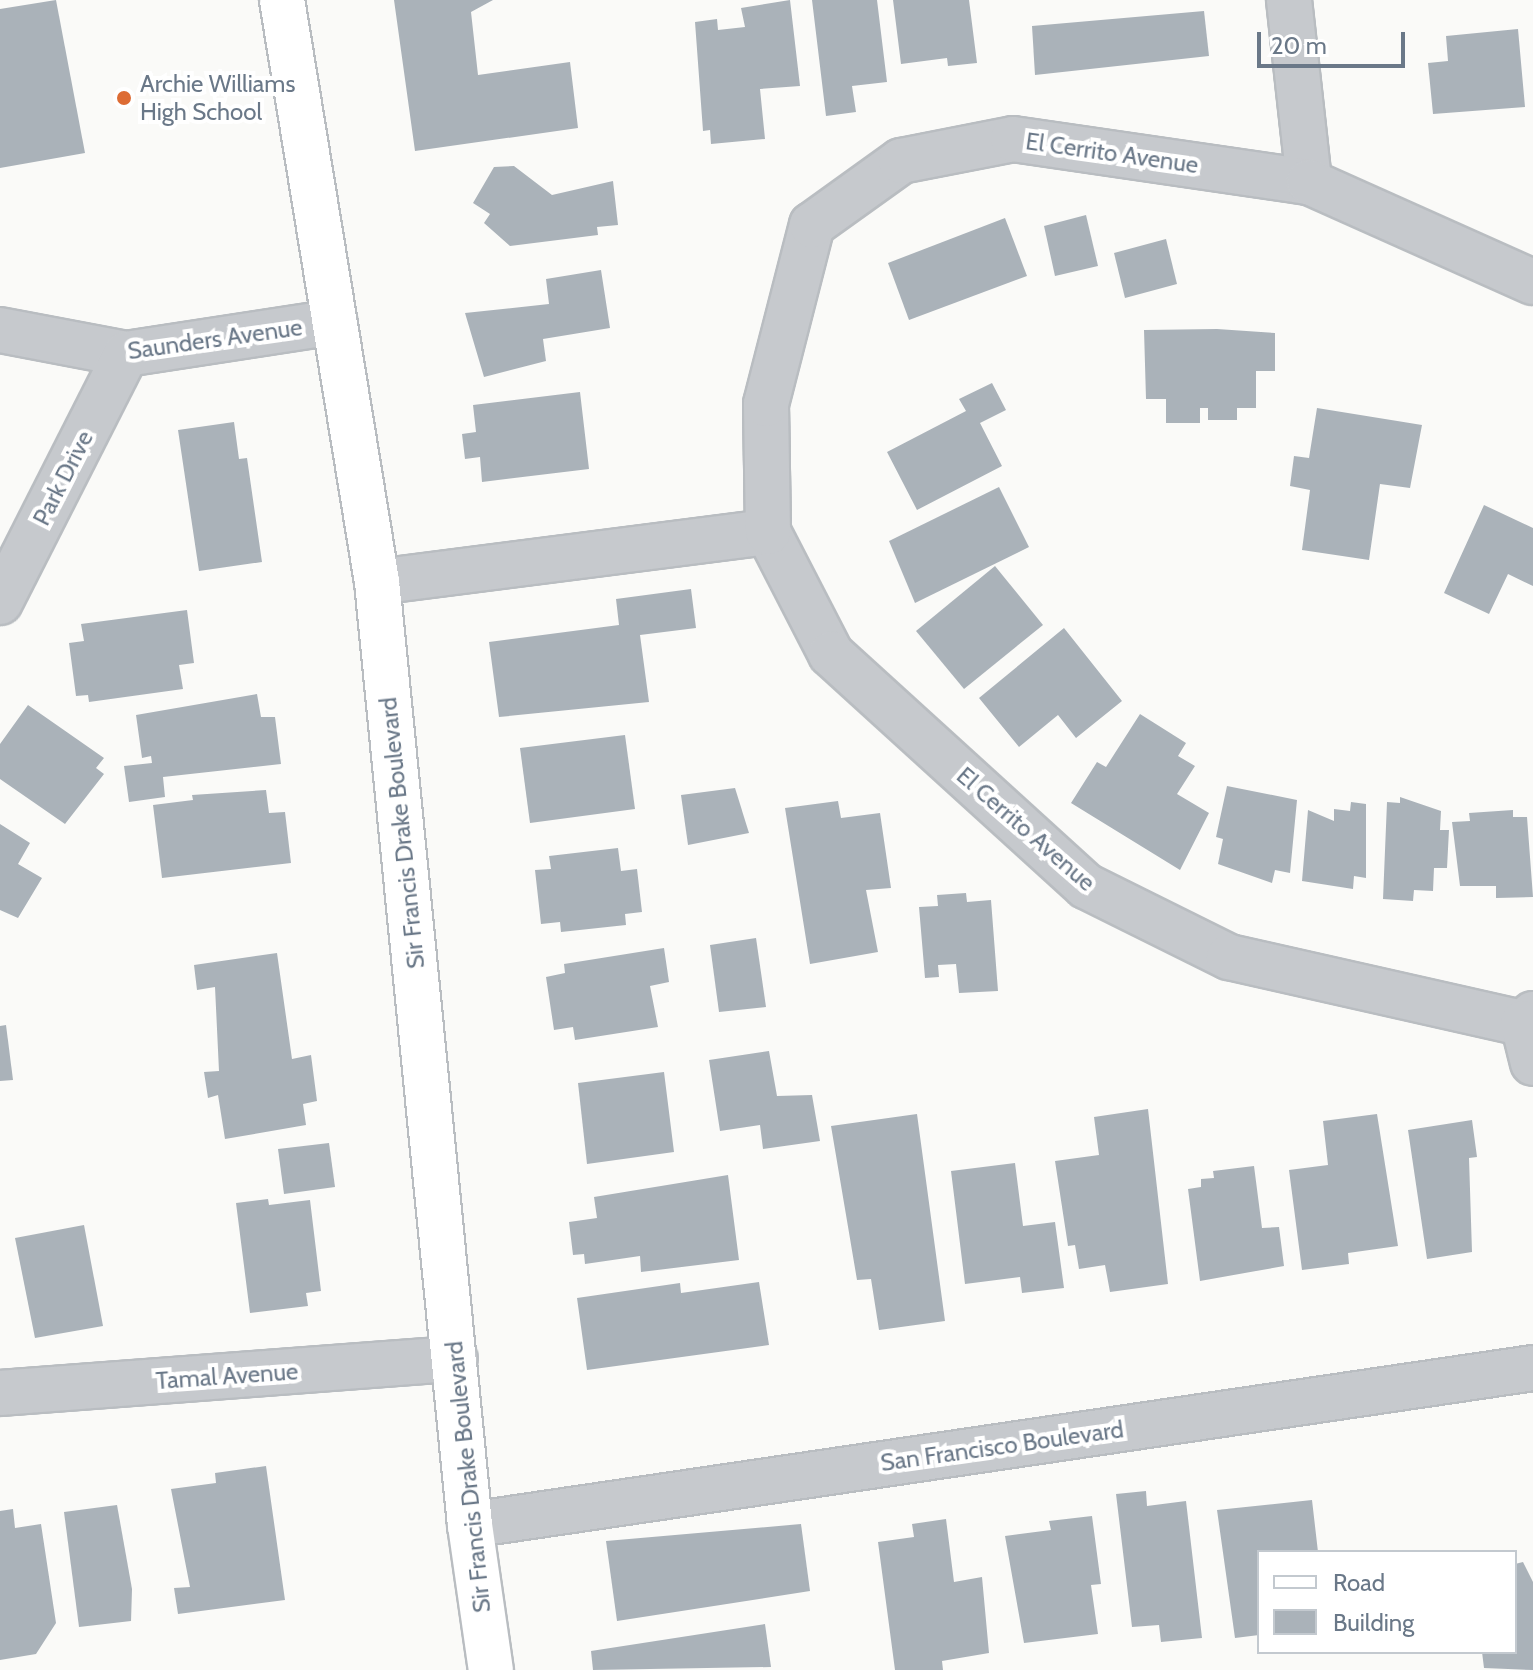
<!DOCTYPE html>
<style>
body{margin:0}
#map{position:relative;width:1533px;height:1670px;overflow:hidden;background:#fafaf8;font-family:Cabin,sans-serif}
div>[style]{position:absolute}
.building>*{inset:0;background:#aab2b9}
.roads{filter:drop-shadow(2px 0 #b9bdc1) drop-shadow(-2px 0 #b9bdc1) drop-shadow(0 2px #b9bdc1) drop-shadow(0 -2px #b9bdc1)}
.minor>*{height:44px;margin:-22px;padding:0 22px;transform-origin:22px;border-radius:22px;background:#c6c9cd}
.primary>*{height:44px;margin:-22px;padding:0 22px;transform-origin:22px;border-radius:22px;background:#fff}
.dots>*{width:22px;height:22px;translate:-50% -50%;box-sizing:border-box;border:4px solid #fff;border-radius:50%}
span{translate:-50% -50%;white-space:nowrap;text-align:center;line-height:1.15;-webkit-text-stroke:8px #fff;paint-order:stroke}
.poi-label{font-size:24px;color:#6a7888}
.left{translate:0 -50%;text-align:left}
.street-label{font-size:24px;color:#6a7888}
.legend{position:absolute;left:1257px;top:1550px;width:260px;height:104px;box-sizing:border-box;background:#fff;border:2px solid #c3c9cf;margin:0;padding:10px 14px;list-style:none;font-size:24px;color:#6a7888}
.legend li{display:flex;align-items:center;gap:16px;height:40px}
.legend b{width:40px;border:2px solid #c3c9cf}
.scale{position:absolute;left:1257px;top:32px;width:148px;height:36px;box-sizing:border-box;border:4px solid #6a7888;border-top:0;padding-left:10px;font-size:24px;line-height:28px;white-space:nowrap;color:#6a7888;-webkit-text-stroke:6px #fff;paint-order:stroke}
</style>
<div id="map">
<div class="building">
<i style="clip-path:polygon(56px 0,85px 153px,0 168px,0 9px)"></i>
<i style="clip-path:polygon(394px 0,493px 0,471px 12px,478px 75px,570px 62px,578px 128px,415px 151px)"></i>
<i style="clip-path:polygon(790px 0,800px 86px,760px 89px,765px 139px,711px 144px,710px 130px,703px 131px,695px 22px,717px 19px,718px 30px,745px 27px,741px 8px)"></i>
<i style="clip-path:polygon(812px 0,877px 0,887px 82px,852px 86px,856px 112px,826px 116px)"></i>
<i style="clip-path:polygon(893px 0,969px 0,977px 63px,948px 66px,947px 58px,901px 64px)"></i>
<i style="clip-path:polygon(1204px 11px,1209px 56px,1035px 75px,1032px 26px)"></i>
<i style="clip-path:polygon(1518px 29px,1525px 107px,1433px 114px,1428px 63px,1448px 61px,1446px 36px)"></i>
<i style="clip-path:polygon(514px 166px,552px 195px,613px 181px,618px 225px,597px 227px,598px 235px,510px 246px,484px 223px,490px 214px,473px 203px,494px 167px)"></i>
<i style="clip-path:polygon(1086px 215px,1098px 266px,1055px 276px,1044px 226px)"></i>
<i style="clip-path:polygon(1005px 218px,1027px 276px,909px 320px,888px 263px)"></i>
<i style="clip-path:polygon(1166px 239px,1177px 284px,1125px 298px,1114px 253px)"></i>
<i style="clip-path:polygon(601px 270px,610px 328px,543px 339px,546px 361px,484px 377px,465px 313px,549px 304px,546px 279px)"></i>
<i style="clip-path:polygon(1217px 329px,1275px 333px,1275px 371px,1256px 371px,1256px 408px,1237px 408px,1237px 420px,1208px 420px,1208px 408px,1200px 408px,1200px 423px,1166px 423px,1166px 399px,1146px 399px,1144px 330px)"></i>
<i style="clip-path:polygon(992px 383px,1006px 410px,980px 423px,1002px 466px,917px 510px,887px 452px,966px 411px,959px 399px)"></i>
<i style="clip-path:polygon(580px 392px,589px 469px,482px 482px,480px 457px,465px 459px,462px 434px,476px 432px,473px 405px)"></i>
<i style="clip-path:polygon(1317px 408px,1422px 425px,1410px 488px,1380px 484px,1369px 560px,1302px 550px,1310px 490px,1290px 486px,1294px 456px,1309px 458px)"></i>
<i style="clip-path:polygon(234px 422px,239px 459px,247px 458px,262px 562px,199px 571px,178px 430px)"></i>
<i style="clip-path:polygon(999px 487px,1029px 547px,915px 603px,889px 541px)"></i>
<i style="clip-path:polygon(1484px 505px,1533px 528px,1533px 586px,1508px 574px,1489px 614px,1444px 593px)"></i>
<i style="clip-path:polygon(995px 566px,1043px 625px,964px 689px,916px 631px)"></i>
<i style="clip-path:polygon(691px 589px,696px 628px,640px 635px,649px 702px,499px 717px,489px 642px,619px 625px,616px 599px)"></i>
<i style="clip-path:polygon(187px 610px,194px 663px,179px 665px,183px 689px,89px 702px,88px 695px,76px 696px,69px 643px,84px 641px,81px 624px)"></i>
<i style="clip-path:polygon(1064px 628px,1122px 701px,1076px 738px,1058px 715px,1019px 747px,979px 698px)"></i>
<i style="clip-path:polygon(257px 694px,261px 717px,275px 717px,281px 764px,163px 777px,165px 797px,129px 802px,124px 766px,152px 763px,151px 756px,142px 758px,136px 715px)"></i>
<i style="clip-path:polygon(28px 705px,104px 758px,96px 768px,104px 774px,65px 824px,0 779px,0 744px)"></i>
<i style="clip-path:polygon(1140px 714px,1186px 743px,1178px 756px,1195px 766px,1177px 794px,1209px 813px,1180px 870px,1071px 803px,1097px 762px,1106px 767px)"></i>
<i style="clip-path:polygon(625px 735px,635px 809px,530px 823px,520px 748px)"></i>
<i style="clip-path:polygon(1227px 786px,1297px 800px,1290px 873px,1275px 870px,1272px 883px,1218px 864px,1223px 839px,1216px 837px)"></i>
<i style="clip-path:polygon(735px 788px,749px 833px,688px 845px,681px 795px)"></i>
<i style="clip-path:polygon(266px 790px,269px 813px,285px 812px,291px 863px,162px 878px,153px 805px,193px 800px,192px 795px)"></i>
<i style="clip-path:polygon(1400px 797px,1441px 811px,1440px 830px,1449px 830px,1447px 868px,1434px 868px,1433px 891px,1414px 890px,1413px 901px,1383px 899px,1387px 802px,1400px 803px)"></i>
<i style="clip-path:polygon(838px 801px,841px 818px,880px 813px,891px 888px,866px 890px,878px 952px,810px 964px,785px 808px)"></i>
<i style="clip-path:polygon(1351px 802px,1366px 804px,1366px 878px,1354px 876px,1353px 889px,1302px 881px,1308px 810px,1334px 821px,1334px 809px,1350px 811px)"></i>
<i style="clip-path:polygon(1513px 810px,1513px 817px,1527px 817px,1533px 897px,1496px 898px,1496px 886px,1460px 886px,1452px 822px,1470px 821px,1469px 813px)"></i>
<i style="clip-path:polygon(0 824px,30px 843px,18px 864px,42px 878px,18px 918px,0 910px)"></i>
<i style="clip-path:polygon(618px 848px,621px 871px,637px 869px,642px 912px,625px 914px,626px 925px,561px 932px,560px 922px,541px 924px,535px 870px,551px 869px,549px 856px)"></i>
<i style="clip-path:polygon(966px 893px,967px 902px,991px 900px,998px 991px,959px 993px,956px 964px,938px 965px,939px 977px,925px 978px,919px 907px,938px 906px,937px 895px)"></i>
<i style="clip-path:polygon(756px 938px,766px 1007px,719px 1012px,710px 945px)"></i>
<i style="clip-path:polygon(664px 948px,669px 982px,650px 986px,658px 1027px,575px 1040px,573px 1027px,554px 1030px,546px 977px,565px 973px,564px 964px)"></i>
<i style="clip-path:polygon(277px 953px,292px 1059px,311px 1055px,317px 1101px,303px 1104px,306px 1125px,225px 1139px,218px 1095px,208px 1098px,204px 1072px,219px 1071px,215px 987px,197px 990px,194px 965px)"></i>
<i style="clip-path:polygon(6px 1025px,13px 1080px,0 1081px,0 1026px)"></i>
<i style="clip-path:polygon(769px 1051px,777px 1096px,812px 1095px,820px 1141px,763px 1149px,760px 1125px,720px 1131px,709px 1060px)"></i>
<i style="clip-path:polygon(664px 1072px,674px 1152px,587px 1164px,578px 1083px)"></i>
<i style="clip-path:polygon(1148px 1109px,1168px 1284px,1110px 1292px,1105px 1265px,1079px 1269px,1075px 1245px,1068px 1246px,1055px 1161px,1099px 1155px,1094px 1117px)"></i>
<i style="clip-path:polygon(917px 1114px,945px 1321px,879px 1330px,871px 1279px,857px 1280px,831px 1126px)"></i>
<i style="clip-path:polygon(1377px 1114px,1398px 1246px,1348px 1253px,1349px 1264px,1302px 1270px,1289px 1170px,1328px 1165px,1323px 1121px)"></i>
<i style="clip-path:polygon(1472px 1120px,1477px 1157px,1469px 1158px,1472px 1252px,1427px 1259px,1408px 1130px)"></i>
<i style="clip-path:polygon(329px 1143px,335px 1187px,284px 1194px,278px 1149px)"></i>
<i style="clip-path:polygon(1015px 1163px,1023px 1226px,1055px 1222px,1064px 1288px,1022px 1293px,1020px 1277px,965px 1284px,951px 1171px)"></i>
<i style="clip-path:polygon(1254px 1166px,1262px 1228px,1279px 1227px,1284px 1266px,1200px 1281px,1188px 1189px,1201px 1187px,1201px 1179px,1214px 1178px,1213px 1171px)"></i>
<i style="clip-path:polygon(728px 1175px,739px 1260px,641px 1272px,640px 1256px,585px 1264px,584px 1254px,573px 1255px,569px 1222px,597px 1218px,594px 1197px)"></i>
<i style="clip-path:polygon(268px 1199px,269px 1205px,310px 1200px,321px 1291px,306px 1293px,308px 1306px,250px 1313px,236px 1203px)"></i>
<i style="clip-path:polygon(84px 1225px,103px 1326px,35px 1338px,15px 1238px)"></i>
<i style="clip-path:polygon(759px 1282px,769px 1345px,587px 1370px,577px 1298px,680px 1283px,681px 1293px)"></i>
<i style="clip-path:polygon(266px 1466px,285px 1600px,178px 1614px,174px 1588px,190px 1587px,171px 1489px,216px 1483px,215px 1473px)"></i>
<i style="clip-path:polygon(1146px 1491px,1147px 1506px,1186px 1501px,1202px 1638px,1161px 1642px,1159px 1625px,1132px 1627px,1116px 1494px)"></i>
<i style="clip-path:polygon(1312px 1500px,1318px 1552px,1259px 1552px,1259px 1635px,1235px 1638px,1217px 1510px)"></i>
<i style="clip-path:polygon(117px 1505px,132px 1589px,131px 1621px,79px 1627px,64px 1512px)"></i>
<i style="clip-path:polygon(13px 1509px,15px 1528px,41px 1524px,56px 1623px,36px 1654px,0 1660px,0 1511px)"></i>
<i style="clip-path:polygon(1092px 1516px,1101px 1584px,1091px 1585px,1098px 1634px,1024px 1643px,1005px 1536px,1051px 1530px,1049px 1521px)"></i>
<i style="clip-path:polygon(946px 1519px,954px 1582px,982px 1577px,989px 1653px,942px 1661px,943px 1670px,895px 1670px,878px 1542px,914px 1537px,912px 1524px)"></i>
<i style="clip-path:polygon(801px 1524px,810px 1591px,617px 1621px,606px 1541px)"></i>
<i style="clip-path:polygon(1523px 1562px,1533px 1582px,1533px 1670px,1484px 1668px,1482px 1652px,1515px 1652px,1515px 1564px)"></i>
<i style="clip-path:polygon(765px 1624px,771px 1667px,593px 1670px,591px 1651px)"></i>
</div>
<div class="roads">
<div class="minor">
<i style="left:1289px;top:0;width:183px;rotate:83.7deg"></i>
<i style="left:0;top:330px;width:128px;rotate:10.8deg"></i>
<i style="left:126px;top:354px;width:211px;rotate:-8.7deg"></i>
<i style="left:768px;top:532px;width:137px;rotate:62.7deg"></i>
<i style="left:831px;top:654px;width:345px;rotate:42.3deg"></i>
<i style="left:1086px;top:886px;width:160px;rotate:26.4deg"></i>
<i style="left:1229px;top:957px;width:301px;rotate:12.7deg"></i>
<i style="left:377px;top:582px;width:394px;rotate:-7.3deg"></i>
<i style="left:768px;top:532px;width:128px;rotate:-90.9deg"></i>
<i style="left:766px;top:404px;width:185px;rotate:-75.6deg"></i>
<i style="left:812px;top:225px;width:110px;rotate:-35.7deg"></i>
<i style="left:901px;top:161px;width:114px;rotate:-11.1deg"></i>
<i style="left:1013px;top:139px;width:299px;rotate:8.3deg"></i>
<i style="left:1309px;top:182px;width:245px;rotate:24.1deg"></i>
<i style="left:0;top:602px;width:278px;rotate:-63.1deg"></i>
<i style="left:1533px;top:1014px;width:13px;rotate:138deg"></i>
<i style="left:1523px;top:1023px;width:41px;rotate:76deg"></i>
<i style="left:0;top:1393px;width:456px;rotate:-4.3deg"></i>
<i style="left:470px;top:1525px;width:1075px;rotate:-8.4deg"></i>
</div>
<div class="primary">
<i style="left:282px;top:0;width:590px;rotate:80.73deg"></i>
<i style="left:377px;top:582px;width:948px;rotate:84.37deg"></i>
<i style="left:470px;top:1525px;width:147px;rotate:81.8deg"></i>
</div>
</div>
<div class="dots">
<i style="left:124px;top:98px;background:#dd6c34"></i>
</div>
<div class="poi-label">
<span class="left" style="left:140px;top:98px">Archie Williams<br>High School</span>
</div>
<div class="street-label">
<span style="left:1112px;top:153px;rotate:8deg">El Cerrito Avenue</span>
<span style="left:215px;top:339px;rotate:-8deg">Saunders Avenue</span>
<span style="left:63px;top:478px;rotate:-63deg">Park Drive</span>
<span style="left:1026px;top:829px;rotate:41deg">El Cerrito Avenue</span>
<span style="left:402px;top:833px;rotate:-96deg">Sir Francis Drake Boulevard</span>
<span style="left:227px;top:1376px;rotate:-4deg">Tamal Avenue</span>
<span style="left:1002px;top:1446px;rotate:-8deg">San Francisco Boulevard</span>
<span style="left:468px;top:1477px;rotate:-96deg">Sir Francis Drake Boulevard</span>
</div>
<ul class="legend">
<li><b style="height:10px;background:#fff"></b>Road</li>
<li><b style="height:22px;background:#aab2b9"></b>Building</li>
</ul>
<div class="scale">20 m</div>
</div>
